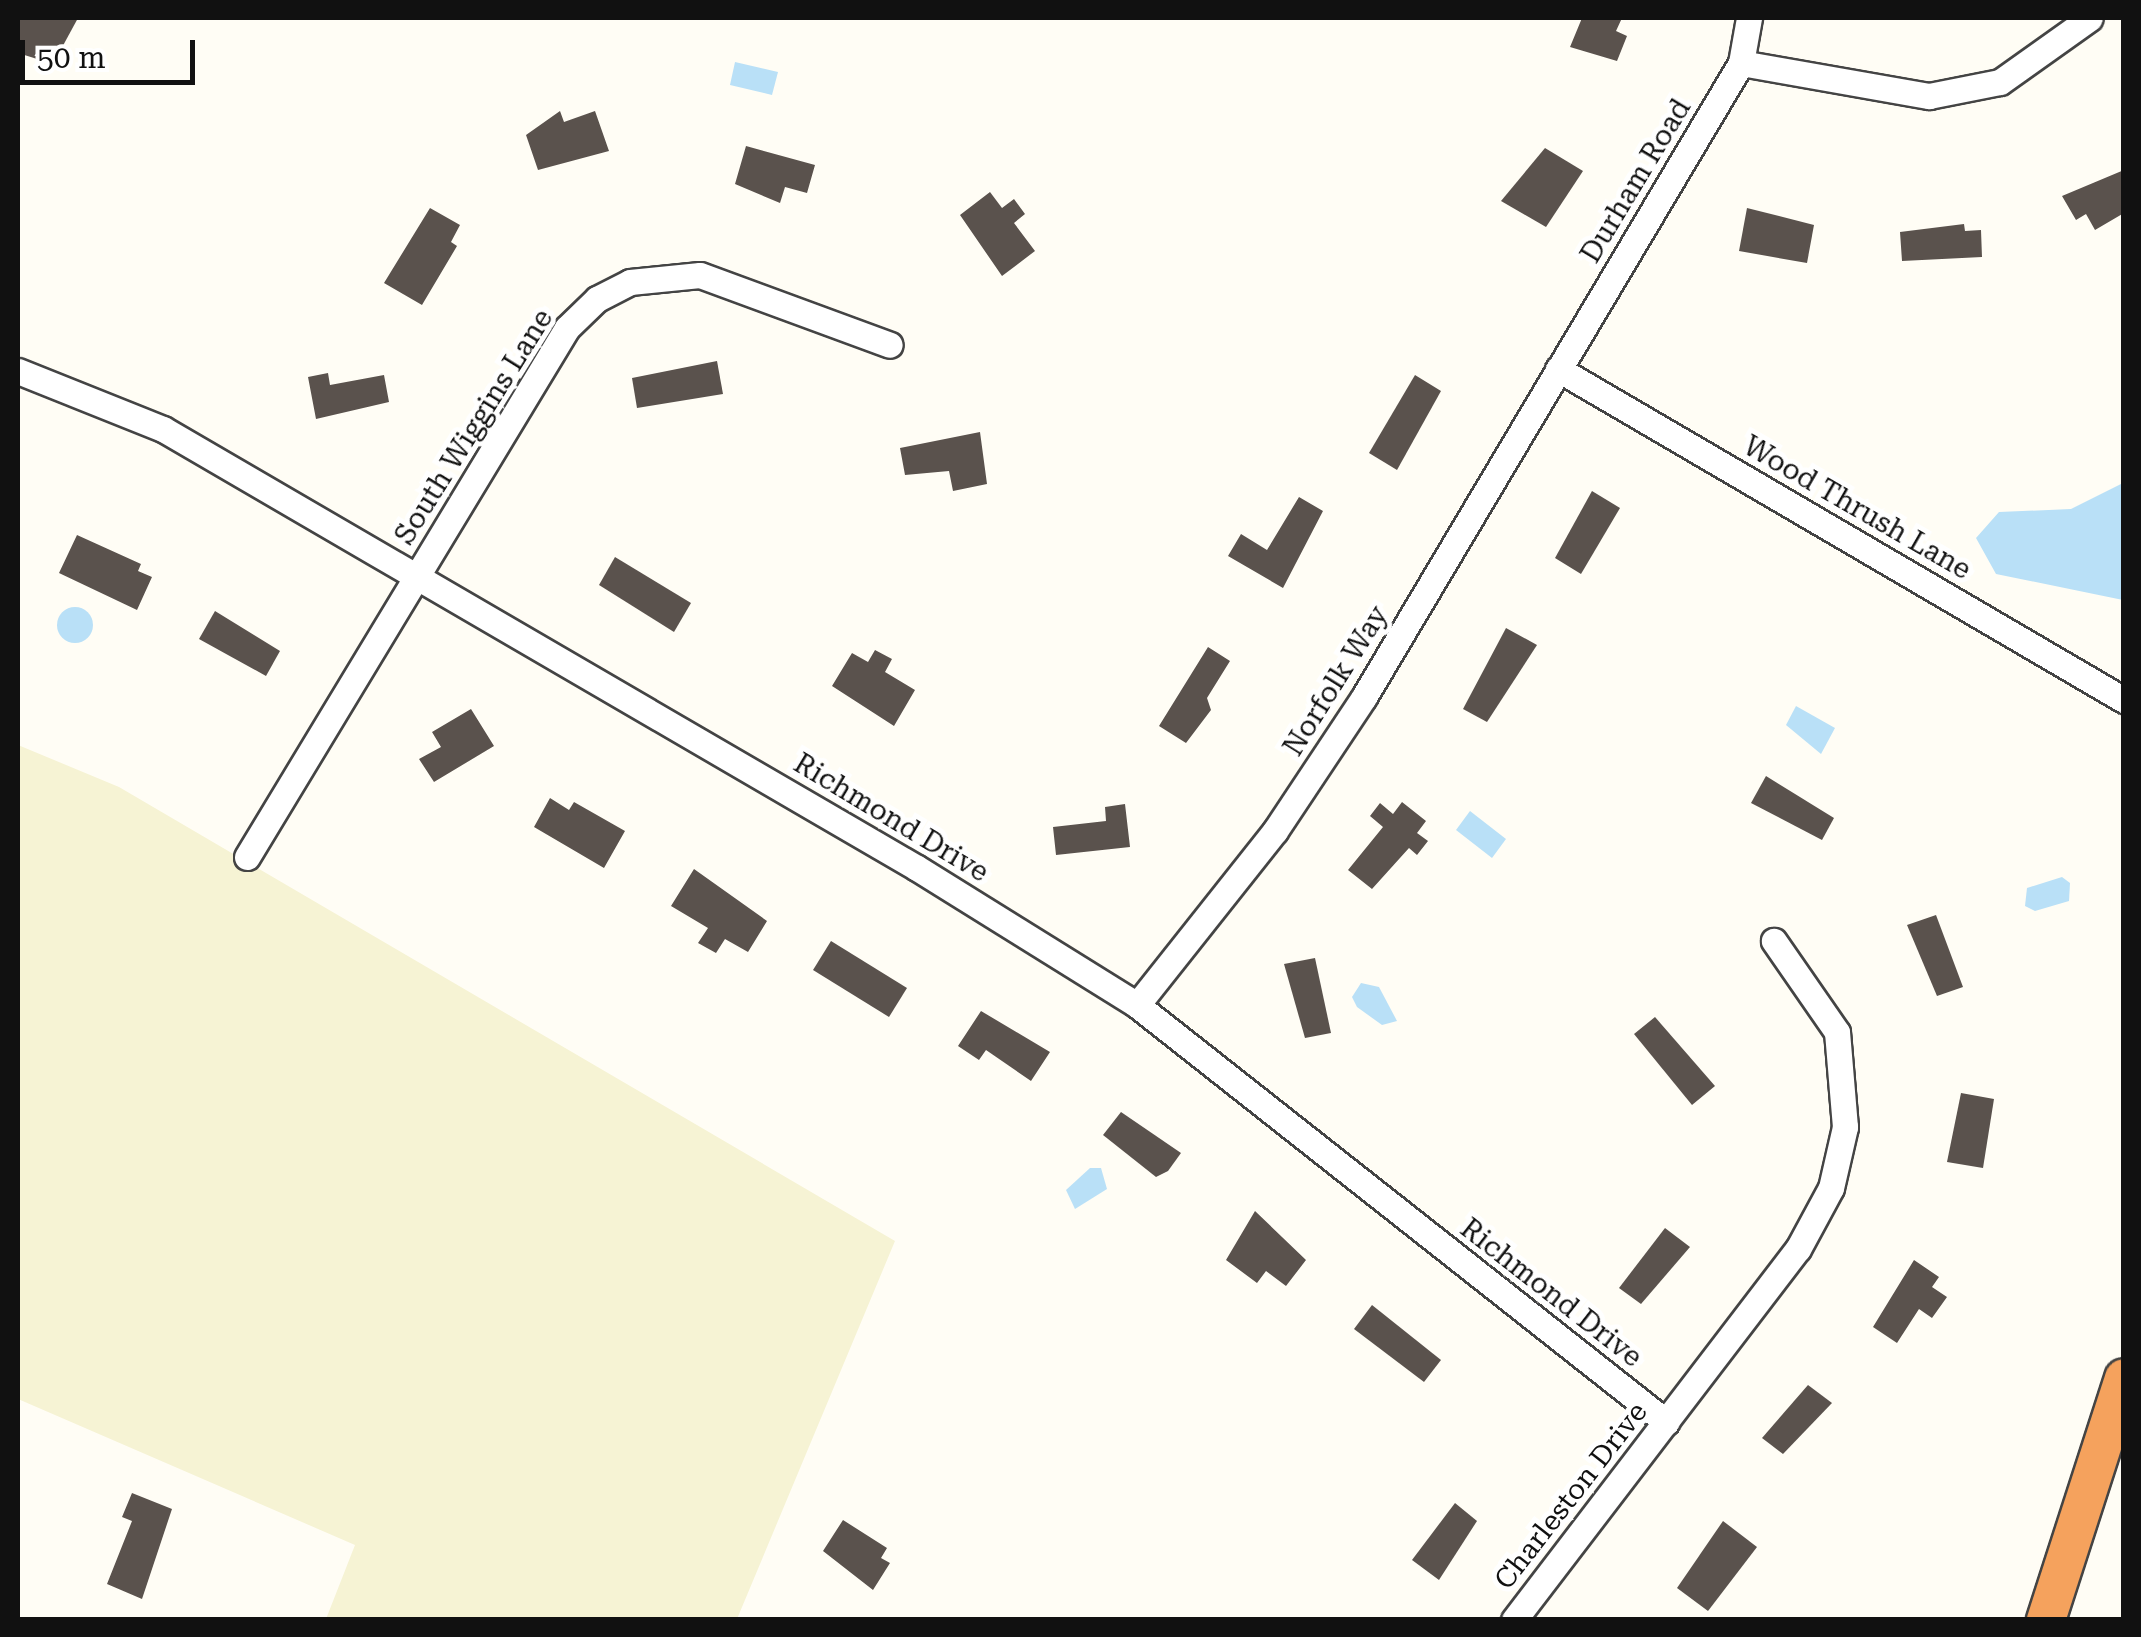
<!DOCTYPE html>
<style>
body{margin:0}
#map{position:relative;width:2141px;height:1637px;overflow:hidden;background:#fffdf5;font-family:"Roboto Serif",serif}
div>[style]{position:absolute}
.farmland>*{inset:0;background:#f6f3d4}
.water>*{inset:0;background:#b9e0f7}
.round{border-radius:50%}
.building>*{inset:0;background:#5a524d}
.roads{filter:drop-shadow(2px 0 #444) drop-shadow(-2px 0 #444) drop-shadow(0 2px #444) drop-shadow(0 -2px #444)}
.minor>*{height:25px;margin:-12.5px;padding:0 12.5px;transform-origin:12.5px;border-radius:12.5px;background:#fff}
.highway>*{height:38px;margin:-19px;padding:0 19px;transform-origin:19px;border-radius:19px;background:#f5a25d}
span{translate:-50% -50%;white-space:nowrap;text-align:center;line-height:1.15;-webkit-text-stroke:10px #fff;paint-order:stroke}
.street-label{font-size:28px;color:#111}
.frame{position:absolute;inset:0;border:20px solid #111;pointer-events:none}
.scale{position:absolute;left:20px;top:40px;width:175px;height:45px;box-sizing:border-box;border:5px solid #111;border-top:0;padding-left:12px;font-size:30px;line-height:35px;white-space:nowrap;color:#111;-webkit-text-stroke:8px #fff;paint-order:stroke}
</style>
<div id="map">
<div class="farmland">
<i style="clip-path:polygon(18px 745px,119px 787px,895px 1241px,737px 1619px,326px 1619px,355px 1545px,18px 1399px)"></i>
</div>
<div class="water">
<i style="clip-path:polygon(735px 62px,778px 72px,772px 95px,730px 85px)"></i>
<i style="clip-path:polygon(2123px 483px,2123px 600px,1996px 574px,1976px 538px,1999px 512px,2071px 509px)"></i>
<i class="round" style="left:57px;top:607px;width:36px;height:36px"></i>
<i style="clip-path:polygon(1796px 706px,1835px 728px,1821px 754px,1786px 725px)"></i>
<i style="clip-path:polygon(1470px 811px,1506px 839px,1492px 858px,1456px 830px)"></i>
<i style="clip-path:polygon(2062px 877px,2070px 883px,2069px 901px,2035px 911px,2025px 906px,2027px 888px)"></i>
<i style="clip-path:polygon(1361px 983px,1379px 987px,1397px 1021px,1382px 1025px,1357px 1007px,1352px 997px)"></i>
<i style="clip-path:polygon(1090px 1168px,1101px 1168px,1107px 1189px,1075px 1209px,1066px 1190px)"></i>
</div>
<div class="building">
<i style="clip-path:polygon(18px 18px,78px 18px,53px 64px,18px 53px)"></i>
<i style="clip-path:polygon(1582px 18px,1622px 18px,1616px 31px,1627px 36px,1617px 61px,1570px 47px)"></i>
<i style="clip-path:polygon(560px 111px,564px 122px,595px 111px,609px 151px,538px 170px,526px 135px)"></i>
<i style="clip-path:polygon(746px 146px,815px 165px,807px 193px,785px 187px,780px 203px,735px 184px)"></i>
<i style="clip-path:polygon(1545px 148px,1583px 171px,1546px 227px,1501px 201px)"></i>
<i style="clip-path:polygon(2124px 170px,2124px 213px,2095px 230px,2086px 214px,2076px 220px,2062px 196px)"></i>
<i style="clip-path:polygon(990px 192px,1002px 208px,1014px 199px,1025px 214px,1014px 223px,1035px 251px,1002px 276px,960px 215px)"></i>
<i style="clip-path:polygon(430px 208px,460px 225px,451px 242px,457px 246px,422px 305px,384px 283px)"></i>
<i style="clip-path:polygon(1747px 208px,1814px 225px,1807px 263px,1739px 251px)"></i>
<i style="clip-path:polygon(1964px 224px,1965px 231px,1981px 230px,1982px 257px,1902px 261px,1900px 232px)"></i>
<i style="clip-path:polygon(717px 361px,723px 394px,637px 408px,632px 378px)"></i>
<i style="clip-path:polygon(328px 373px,330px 385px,384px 375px,389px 402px,316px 419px,308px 377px)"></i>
<i style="clip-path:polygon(1415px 375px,1441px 391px,1397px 470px,1369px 453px)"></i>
<i style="clip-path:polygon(980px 432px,987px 484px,953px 491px,949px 471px,905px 475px,900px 448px)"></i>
<i style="clip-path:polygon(1592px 491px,1620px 508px,1581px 574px,1555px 558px)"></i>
<i style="clip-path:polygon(1299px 497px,1323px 511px,1283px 588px,1228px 556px,1241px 534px,1267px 550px)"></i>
<i style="clip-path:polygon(77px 535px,141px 564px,138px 571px,152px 577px,137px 610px,59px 573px)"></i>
<i style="clip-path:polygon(615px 557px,691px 603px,674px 632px,599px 585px)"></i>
<i style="clip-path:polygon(215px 611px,280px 651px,266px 676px,199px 639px)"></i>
<i style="clip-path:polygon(1506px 628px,1537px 645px,1487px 722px,1463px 709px)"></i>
<i style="clip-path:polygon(1208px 647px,1230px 661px,1207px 698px,1211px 710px,1186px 743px,1159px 726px)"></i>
<i style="clip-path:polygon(875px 650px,892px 659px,885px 672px,915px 690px,894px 726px,832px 686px,852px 653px,868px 662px)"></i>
<i style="clip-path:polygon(471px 709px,494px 746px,434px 782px,419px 759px,441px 747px,432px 732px)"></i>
<i style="clip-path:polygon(1766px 776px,1834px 818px,1822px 840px,1751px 803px)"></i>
<i style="clip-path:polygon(550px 798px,569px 810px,574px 802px,625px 831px,604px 868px,534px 827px)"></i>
<i style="clip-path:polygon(1402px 802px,1426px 821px,1417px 833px,1428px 841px,1417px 855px,1409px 848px,1372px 889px,1348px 870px,1383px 827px,1370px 816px,1380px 803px,1393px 814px)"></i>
<i style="clip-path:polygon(1125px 804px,1130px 847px,1056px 855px,1053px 827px,1106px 821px,1105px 807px)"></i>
<i style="clip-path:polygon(694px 869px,767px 921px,748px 952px,725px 939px,716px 953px,698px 943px,708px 928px,671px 906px)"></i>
<i style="clip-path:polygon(1936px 915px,1963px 987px,1937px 996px,1907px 925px)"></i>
<i style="clip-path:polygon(831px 941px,907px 988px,889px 1017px,813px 970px)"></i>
<i style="clip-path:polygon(1315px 958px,1331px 1033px,1305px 1038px,1284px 964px)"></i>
<i style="clip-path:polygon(981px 1011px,1050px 1052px,1031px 1081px,986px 1050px,979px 1060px,958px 1046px)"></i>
<i style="clip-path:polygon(1655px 1017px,1715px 1086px,1692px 1105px,1634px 1034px)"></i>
<i style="clip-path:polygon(1961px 1093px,1994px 1099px,1983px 1168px,1947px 1162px)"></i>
<i style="clip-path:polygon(1121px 1112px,1181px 1153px,1168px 1171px,1156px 1177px,1103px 1135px)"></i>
<i style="clip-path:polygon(1255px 1211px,1306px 1260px,1286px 1286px,1266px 1271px,1257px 1283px,1226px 1260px)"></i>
<i style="clip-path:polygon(1665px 1228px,1690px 1247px,1641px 1304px,1619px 1288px)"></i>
<i style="clip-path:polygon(1914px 1260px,1939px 1277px,1932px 1287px,1947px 1297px,1932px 1318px,1919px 1309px,1897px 1343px,1873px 1327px)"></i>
<i style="clip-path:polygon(1372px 1305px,1441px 1360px,1424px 1382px,1354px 1329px)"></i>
<i style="clip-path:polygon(1808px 1385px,1832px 1403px,1783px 1454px,1762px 1438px)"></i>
<i style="clip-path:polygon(132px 1493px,172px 1509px,142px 1599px,107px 1584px,132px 1521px,122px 1517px)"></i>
<i style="clip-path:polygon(1455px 1503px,1477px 1521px,1439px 1580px,1412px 1560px)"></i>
<i style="clip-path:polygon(843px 1520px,887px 1548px,881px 1558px,890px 1563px,873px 1590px,823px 1551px)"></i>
<i style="clip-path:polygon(1723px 1521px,1757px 1547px,1708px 1611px,1677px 1588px)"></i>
</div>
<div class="roads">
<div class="minor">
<i style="left:1741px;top:63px;width:191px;rotate:10deg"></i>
<i style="left:1929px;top:96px;width:72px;rotate:-11.2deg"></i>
<i style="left:2000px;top:82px;width:110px;rotate:-35.4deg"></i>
<i style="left:1558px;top:369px;width:656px;rotate:30.32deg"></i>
<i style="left:18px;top:371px;width:156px;rotate:21.8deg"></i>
<i style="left:163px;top:429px;width:872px;rotate:30.21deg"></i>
<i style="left:917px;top:868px;width:259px;rotate:31.9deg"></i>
<i style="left:1137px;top:1005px;width:674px;rotate:38.25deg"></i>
<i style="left:247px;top:857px;width:618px;rotate:-58.83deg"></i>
<i style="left:567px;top:328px;width:42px;rotate:-44deg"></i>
<i style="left:597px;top:299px;width:37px;rotate:-27deg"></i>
<i style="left:630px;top:282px;width:70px;rotate:-5.7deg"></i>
<i style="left:700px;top:275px;width:202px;rotate:20.2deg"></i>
<i style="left:1137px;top:1005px;width:222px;rotate:-51.6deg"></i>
<i style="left:1275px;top:831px;width:161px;rotate:-56.4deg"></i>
<i style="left:1364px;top:697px;width:738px;rotate:-59.26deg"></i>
<i style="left:1741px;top:63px;width:46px;rotate:-79.9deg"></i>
<i style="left:1514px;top:1620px;width:467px;rotate:-52.6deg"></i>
<i style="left:1798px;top:1249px;width:69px;rotate:-61.6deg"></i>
<i style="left:1831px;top:1188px;width:63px;rotate:-77.1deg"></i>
<i style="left:1845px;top:1127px;width:95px;rotate:-94.8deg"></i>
<i style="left:1837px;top:1032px;width:111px;rotate:-124.7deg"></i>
</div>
<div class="highway">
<i style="left:2046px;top:1620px;width:254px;rotate:-72.1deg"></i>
</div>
</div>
<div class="street-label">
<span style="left:1636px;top:181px;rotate:-59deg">Durham Road</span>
<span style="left:474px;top:427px;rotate:-58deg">South Wiggins Lane</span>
<span style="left:1857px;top:508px;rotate:30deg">Wood Thrush Lane</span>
<span style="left:1336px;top:681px;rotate:-58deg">Norfolk Way</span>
<span style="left:891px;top:818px;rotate:31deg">Richmond Drive</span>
<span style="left:1551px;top:1293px;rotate:38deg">Richmond Drive</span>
<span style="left:1571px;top:1496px;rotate:-52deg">Charleston Drive</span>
</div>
<div class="frame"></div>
<div class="scale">50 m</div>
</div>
